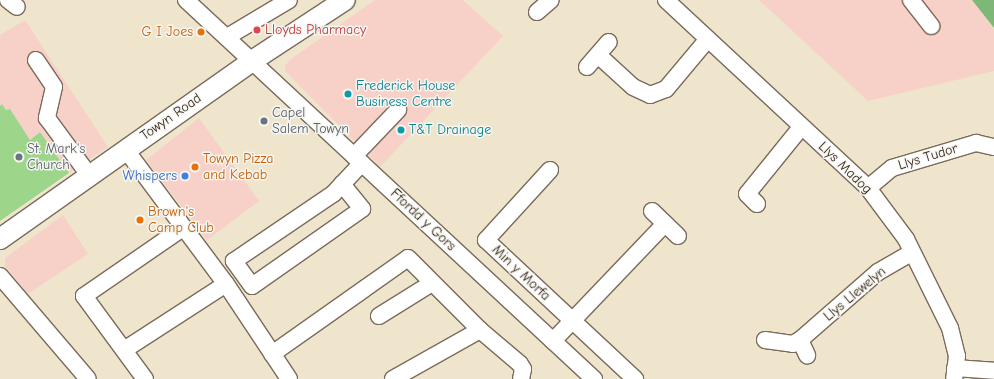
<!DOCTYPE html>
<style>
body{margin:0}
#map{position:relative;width:994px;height:379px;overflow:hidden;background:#efe5cc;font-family:"Comic Neue",sans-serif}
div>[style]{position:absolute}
.built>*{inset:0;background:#f7d1c8}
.green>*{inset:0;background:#9dd68a}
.forest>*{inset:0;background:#7eb776}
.roads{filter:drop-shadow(1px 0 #7a6b5b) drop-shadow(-1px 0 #7a6b5b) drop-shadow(0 1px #7a6b5b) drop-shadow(0 -1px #7a6b5b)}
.minor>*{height:16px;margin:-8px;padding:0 8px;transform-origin:8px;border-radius:8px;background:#fff}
.major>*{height:20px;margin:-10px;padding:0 10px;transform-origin:10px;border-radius:10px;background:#fff}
.dots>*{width:11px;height:11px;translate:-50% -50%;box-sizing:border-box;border:2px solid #f6f6f2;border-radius:50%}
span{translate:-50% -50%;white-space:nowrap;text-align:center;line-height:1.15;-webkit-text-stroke:3px #f6f6f2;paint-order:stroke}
.health-label{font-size:14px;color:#be3a42}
.left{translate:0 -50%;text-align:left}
.food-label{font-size:14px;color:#c56008}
.right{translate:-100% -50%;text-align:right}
.culture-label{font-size:14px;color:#0d838f}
.worship-label{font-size:14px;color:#5b616d}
.street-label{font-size:14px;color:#3b2a1e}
.shop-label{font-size:14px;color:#366cbe}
</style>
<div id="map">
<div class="built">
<i style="clip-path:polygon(375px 0,463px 0,503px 36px,380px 167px,285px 71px,285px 65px,291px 59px)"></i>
<i style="clip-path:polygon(759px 0,972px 0,994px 29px,994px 71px,868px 101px)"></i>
<i style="clip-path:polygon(25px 20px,108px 147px,69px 173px,40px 132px,30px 140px,10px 109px,6px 110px,2px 105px,0 106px,0 35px)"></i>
<i style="clip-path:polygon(199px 118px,259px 201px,207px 240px,146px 160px)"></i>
<i style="clip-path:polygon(63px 215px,88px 254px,28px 294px,5px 266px,5px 258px)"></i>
</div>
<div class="green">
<i style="clip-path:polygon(2px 104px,6px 110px,10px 109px,30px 140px,40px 132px,69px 173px,0 221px,0 106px)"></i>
</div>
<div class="forest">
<i style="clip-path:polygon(972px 0,994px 0,994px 28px)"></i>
</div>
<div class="roads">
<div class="minor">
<i style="left:8px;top:0;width:11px;rotate:38deg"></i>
<i style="left:186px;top:0;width:557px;rotate:42.89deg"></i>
<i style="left:666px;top:0;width:276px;rotate:42.9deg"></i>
<i style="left:868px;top:188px;width:64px;rotate:53.3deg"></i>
<i style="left:906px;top:239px;width:99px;rotate:63.7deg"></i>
<i style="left:950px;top:328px;width:29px;rotate:76deg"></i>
<i style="left:957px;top:356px;width:23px;rotate:97deg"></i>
<i style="left:911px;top:0;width:33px;rotate:52deg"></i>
<i style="left:537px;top:12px;width:18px;rotate:-41deg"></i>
<i style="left:227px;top:37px;width:72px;rotate:-30.8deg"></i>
<i style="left:598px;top:55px;width:47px;rotate:42.4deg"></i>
<i style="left:633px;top:87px;width:19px;rotate:25deg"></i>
<i style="left:650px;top:95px;width:17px;rotate:-21deg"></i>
<i style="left:666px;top:89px;width:65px;rotate:-50deg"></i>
<i style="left:36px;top:60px;width:32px;rotate:56deg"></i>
<i style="left:54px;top:87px;width:32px;rotate:103deg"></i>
<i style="left:47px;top:118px;width:71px;rotate:53.6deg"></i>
<i style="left:587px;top:67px;width:33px;rotate:-49deg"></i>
<i style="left:126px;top:150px;width:167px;rotate:53.3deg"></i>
<i style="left:226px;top:284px;width:114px;rotate:56.4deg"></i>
<i style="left:354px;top:156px;width:64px;rotate:-46.3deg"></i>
<i style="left:550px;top:170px;width:95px;rotate:132.4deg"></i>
<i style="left:486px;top:240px;width:204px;rotate:43deg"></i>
<i style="left:342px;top:184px;width:32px;rotate:51deg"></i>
<i style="left:362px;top:209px;width:134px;rotate:145deg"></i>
<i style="left:252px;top:286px;width:31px;rotate:-126deg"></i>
<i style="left:234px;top:261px;width:120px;rotate:-34.1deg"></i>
<i style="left:333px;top:194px;width:42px;rotate:-46.9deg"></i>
<i style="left:868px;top:188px;width:31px;rotate:-40deg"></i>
<i style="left:892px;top:168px;width:88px;rotate:-16.6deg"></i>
<i style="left:976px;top:143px;width:18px;rotate:13deg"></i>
<i style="left:757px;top:204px;width:14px;rotate:-135deg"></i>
<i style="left:747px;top:194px;width:87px;rotate:-51deg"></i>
<i style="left:652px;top:211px;width:36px;rotate:44deg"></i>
<i style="left:0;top:276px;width:135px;rotate:49.5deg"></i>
<i style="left:379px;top:316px;width:62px;rotate:-31.9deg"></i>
<i style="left:480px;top:330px;width:52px;rotate:40.4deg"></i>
<i style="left:520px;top:364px;width:6px;rotate:59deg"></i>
<i style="left:523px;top:369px;width:10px;rotate:101deg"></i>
<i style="left:765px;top:340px;width:28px;rotate:8deg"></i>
<i style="left:793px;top:344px;width:8px;rotate:-30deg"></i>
<i style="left:800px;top:340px;width:103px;rotate:-41.1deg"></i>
<i style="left:878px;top:272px;width:39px;rotate:-30deg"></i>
<i style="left:800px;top:340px;width:17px;rotate:65deg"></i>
<i style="left:553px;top:341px;width:162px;rotate:-46.3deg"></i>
<i style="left:124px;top:350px;width:121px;rotate:-32.9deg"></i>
<i style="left:272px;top:354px;width:166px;rotate:-35.2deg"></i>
<i style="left:408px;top:258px;width:102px;rotate:45deg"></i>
<i style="left:480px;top:330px;width:100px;rotate:150.6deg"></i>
<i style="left:955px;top:368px;width:39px;rotate:4deg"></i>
<i style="left:145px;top:379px;width:103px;rotate:-126.3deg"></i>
<i style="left:84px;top:296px;width:121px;rotate:-34.6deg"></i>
</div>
<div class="major">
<i style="left:0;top:239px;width:309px;rotate:-35.2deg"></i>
<i style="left:252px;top:61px;width:111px;rotate:-33.3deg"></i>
</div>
</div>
<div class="dots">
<i style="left:257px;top:30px;background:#e0444e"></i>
<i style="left:201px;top:32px;background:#e8710a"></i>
<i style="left:348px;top:94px;background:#0f9aa8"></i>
<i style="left:264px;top:121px;background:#6b7280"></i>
<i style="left:401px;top:130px;background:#0f9aa8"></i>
<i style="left:19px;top:157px;background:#6b7280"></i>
<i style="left:195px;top:167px;background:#e8710a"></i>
<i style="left:185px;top:176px;background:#3f7fe0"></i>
<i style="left:140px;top:220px;background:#e8710a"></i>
</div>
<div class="health-label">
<span class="left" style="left:265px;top:30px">Lloyds Pharmacy</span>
</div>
<div class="food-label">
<span class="right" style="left:193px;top:32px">G I Joes</span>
<span class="left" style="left:203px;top:167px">Towyn Pizza<br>and Kebab</span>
<span class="left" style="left:148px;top:220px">Brown's<br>Camp Club</span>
</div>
<div class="culture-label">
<span class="left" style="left:356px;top:94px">Frederick House<br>Business Centre</span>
<span class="left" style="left:409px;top:130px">T&amp;T Drainage</span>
</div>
<div class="worship-label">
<span class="left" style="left:272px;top:121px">Capel<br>Salem Towyn</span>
<span class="left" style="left:27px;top:157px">St. Mark's<br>Church</span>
</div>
<div class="street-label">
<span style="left:171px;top:117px;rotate:-35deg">Towyn Road</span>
<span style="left:928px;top:157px;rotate:-17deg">Llys Tudor</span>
<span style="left:845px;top:168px;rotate:44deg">Llys Madog</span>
<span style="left:423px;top:220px;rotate:43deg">Ffordd y Gors</span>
<span style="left:521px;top:273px;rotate:43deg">Min y Morfa</span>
<span style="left:855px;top:294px;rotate:-40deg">Llys Llewelyn</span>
</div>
<div class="shop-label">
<span class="right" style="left:177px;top:176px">Whispers</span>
</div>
</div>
